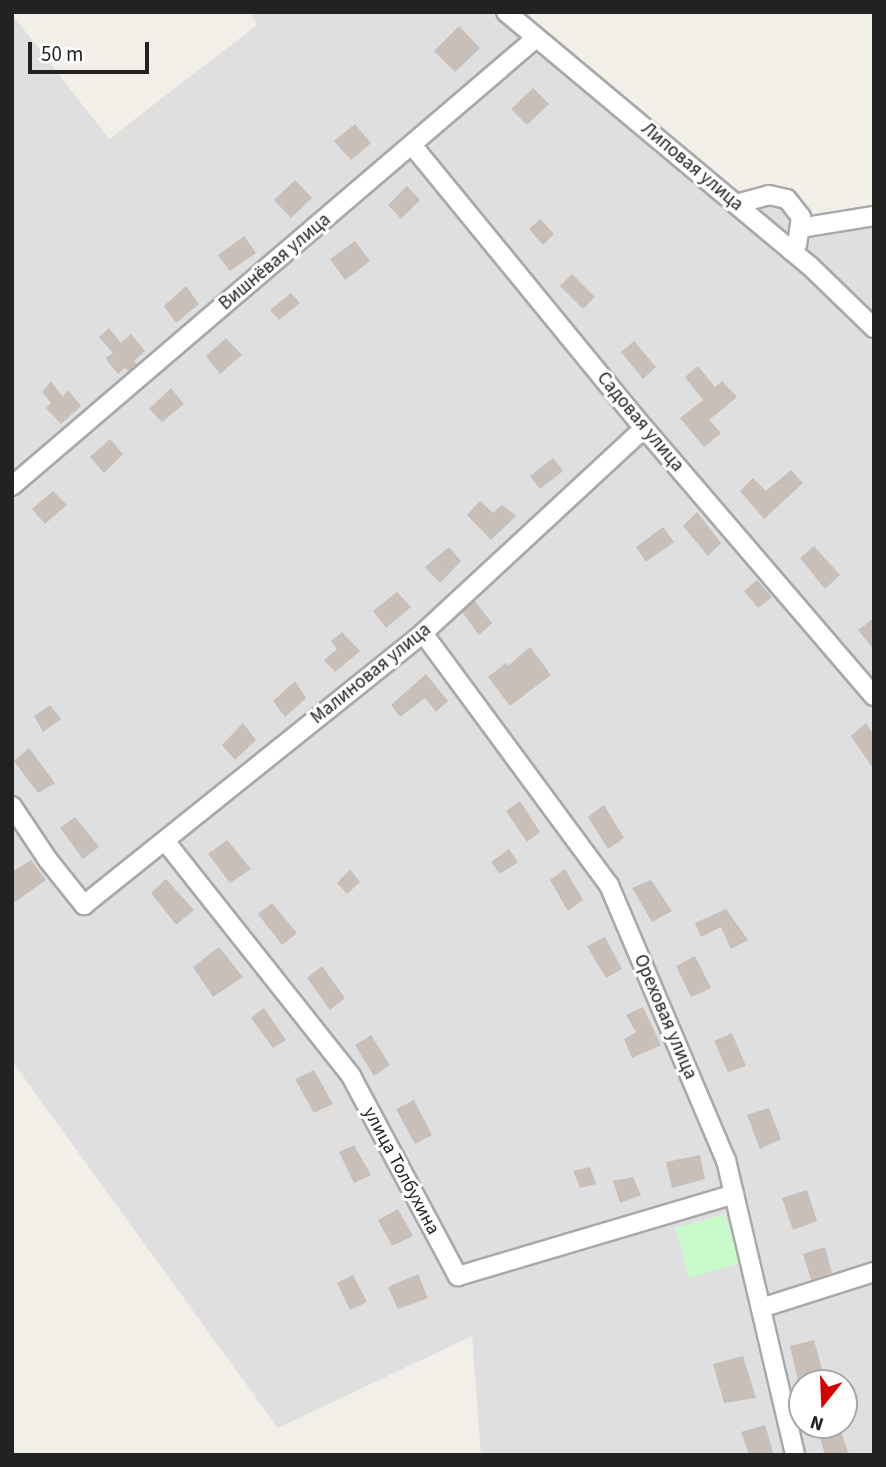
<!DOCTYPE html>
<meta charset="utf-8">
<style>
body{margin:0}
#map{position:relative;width:886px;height:1467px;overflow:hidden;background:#f2efe9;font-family:"Source Sans 3",sans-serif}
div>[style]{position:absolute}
.residential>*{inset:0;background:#e0dfdf}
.park>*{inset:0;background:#c8facc}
.building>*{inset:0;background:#c7bfb8}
.roads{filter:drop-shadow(2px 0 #a9a9a9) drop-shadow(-2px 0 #a9a9a9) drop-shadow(0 2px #a9a9a9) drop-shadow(0 -2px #a9a9a9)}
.minor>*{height:18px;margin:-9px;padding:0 9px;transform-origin:9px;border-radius:9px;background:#fff}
span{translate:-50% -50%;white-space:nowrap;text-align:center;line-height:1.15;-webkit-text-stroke:6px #fff;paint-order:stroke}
.street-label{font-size:19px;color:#222}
.frame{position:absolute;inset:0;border:14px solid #222;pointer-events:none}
.north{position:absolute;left:788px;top:1369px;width:70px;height:70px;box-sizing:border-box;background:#fff;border:2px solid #a7a7a7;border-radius:50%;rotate:198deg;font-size:19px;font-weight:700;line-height:28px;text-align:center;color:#222}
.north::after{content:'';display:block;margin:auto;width:24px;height:32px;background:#d40000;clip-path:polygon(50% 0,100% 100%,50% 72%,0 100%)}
.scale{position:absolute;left:28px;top:42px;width:121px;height:32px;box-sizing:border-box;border:4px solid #222;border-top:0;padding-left:9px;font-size:21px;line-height:24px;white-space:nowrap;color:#222;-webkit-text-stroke:5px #fff;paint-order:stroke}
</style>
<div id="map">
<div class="residential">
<i style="clip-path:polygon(evenodd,250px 12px,506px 12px,736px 204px,778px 196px,800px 227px,874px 215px,874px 1455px,481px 1455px,472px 1336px,278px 1428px,12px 1061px,12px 14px,109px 139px,257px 25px,250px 12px,802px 1383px,844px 1383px,844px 1425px,802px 1425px,802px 1383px)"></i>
</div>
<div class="park">
<i style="clip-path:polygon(725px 1214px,740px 1263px,689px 1278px,675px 1228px)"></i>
</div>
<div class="building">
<i style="clip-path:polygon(459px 26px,480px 48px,455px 72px,434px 51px)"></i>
<i style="clip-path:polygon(533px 88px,549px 104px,527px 125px,511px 109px)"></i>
<i style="clip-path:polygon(355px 124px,371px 143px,351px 160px,334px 141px)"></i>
<i style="clip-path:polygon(295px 180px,312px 198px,291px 218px,274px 200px)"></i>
<i style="clip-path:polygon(407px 186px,420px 200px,401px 219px,388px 205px)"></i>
<i style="clip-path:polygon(540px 219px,554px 234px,543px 245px,529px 229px)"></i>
<i style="clip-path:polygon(244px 236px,256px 253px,230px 271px,218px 255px)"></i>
<i style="clip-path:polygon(355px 241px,370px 261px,345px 280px,330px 259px)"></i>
<i style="clip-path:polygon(572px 274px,595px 297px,583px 309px,560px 286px)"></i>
<i style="clip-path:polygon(186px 286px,199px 304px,176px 323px,164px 306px)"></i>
<i style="clip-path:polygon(291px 293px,300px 303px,279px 320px,270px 310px)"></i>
<i style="clip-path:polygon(109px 328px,121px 343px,131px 334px,145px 351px,134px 361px,137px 364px,128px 371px,125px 368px,118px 374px,105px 358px,113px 353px,99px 337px)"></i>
<i style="clip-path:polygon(226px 338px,242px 355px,220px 374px,206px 356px)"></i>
<i style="clip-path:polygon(634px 341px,656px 367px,643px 379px,621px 352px)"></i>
<i style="clip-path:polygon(698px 366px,715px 387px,722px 381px,737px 397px,709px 420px,721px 433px,704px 447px,680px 418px,703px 400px,685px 377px)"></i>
<i style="clip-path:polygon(51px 381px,63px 397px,68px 390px,81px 406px,61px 424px,46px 408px,51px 403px,42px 392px)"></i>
<i style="clip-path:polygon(171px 388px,184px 404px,162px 422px,149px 409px)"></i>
<i style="clip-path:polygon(110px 439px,123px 454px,104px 473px,90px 457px)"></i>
<i style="clip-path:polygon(553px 458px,563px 471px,540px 489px,530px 476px)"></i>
<i style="clip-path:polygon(791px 470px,803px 483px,764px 519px,740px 491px,753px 478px,766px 491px)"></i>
<i style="clip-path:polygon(53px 491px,67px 505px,45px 524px,32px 509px)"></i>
<i style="clip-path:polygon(480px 501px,493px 513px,502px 505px,516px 516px,491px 540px,467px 515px)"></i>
<i style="clip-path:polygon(697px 512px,721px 543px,708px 556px,683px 526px)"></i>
<i style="clip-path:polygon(663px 527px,674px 542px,646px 562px,636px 547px)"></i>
<i style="clip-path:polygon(814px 546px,840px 575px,825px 589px,800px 558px)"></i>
<i style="clip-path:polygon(449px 547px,461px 561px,440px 583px,425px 567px)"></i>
<i style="clip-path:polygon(757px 580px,772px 597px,758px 608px,744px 591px)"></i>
<i style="clip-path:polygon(397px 592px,411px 607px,386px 628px,373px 611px)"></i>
<i style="clip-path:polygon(475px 601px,492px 623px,479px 635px,462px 612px)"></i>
<i style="clip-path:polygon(874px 618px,874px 650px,858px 630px)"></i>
<i style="clip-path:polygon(342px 632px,360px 651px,335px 672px,324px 660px,337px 649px,331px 641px)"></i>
<i style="clip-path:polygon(530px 647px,551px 675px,510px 706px,488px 677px,506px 663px,508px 666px)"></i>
<i style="clip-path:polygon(426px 674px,448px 701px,436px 712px,425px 698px,400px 717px,391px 705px)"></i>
<i style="clip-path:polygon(295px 681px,306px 698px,285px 717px,273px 701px)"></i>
<i style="clip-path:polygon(50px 705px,61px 719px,43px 732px,34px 716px)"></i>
<i style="clip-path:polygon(243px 723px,256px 740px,235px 760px,222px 745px)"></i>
<i style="clip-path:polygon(866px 723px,874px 735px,874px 770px,851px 736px)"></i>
<i style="clip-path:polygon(29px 748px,55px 783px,38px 793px,14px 761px)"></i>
<i style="clip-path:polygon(520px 801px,540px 832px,527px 842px,506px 811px)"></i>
<i style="clip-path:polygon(604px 805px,624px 838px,608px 849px,588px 817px)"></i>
<i style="clip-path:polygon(75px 817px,99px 847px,83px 859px,60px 828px)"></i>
<i style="clip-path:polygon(227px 840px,251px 869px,230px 883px,208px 854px)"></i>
<i style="clip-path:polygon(509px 849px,518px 862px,500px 874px,491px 862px)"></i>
<i style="clip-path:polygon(31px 860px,46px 880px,12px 904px,12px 872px)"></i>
<i style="clip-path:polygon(350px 869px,360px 882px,347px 894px,337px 883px)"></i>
<i style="clip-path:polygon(565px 869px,583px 900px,568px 911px,550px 880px)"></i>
<i style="clip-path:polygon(166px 879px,194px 910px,176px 925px,151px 893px)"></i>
<i style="clip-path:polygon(651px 880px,672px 911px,652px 922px,632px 888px)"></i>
<i style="clip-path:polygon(272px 903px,297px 933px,282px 945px,258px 914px)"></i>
<i style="clip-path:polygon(726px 909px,748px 940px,731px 949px,721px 927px,701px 937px,695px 923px)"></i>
<i style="clip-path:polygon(605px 937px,622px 969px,606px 978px,587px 946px)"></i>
<i style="clip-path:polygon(219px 947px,243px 977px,213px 997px,193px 967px)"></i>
<i style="clip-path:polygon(695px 956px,711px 988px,691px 997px,676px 966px)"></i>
<i style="clip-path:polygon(322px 966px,345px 998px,330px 1010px,307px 978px)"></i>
<i style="clip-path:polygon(643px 1007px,661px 1045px,632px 1058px,624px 1039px,636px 1032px,626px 1015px)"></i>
<i style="clip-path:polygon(264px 1008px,286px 1040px,273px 1048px,251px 1018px)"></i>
<i style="clip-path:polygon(732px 1033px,746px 1066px,728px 1072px,714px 1041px)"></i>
<i style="clip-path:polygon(371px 1035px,390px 1065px,374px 1076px,355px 1045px)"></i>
<i style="clip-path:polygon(314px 1070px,333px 1104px,314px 1113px,295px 1079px)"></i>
<i style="clip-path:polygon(414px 1100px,432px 1135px,415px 1144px,396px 1109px)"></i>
<i style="clip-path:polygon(769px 1108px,781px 1139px,760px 1149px,747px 1115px)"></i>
<i style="clip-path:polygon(354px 1145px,371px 1175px,354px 1183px,339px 1152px)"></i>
<i style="clip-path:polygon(700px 1155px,705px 1179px,672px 1188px,666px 1162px)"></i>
<i style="clip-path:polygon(590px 1167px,596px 1184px,580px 1188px,573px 1171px)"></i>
<i style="clip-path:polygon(633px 1177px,641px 1195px,620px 1203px,613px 1181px)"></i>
<i style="clip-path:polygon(807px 1190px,817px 1221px,793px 1230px,782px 1198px)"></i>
<i style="clip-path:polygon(398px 1209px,413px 1236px,392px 1246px,378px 1220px)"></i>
<i style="clip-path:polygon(825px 1247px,832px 1273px,811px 1280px,803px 1254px)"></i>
<i style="clip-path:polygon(418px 1274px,428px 1298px,398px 1309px,388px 1287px)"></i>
<i style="clip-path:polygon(353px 1275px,367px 1302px,350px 1310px,337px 1283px)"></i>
<i style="clip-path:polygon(814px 1340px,824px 1376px,798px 1381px,790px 1346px)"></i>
<i style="clip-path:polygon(743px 1356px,756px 1398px,724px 1403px,713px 1364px)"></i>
<i style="clip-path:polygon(765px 1425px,774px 1455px,749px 1455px,741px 1432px)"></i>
<i style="clip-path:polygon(816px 1425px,839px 1425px,849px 1455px,825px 1455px)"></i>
</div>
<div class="roads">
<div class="minor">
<i style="left:506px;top:12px;width:396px;rotate:39.9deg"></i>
<i style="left:810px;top:266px;width:89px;rotate:44.1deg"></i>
<i style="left:412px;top:145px;width:366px;rotate:50.7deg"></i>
<i style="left:644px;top:428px;width:353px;rotate:49.4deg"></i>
<i style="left:736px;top:204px;width:34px;rotate:-15deg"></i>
<i style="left:769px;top:195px;width:18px;rotate:13deg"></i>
<i style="left:787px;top:199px;width:23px;rotate:52deg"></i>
<i style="left:801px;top:217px;width:27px;rotate:98deg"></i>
<i style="left:797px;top:244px;width:9px;rotate:126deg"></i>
<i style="left:800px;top:228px;width:75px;rotate:-9.2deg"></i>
<i style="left:12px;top:486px;width:689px;rotate:-40.53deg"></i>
<i style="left:423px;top:633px;width:313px;rotate:53.6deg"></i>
<i style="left:609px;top:885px;width:299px;rotate:67deg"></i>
<i style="left:726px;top:1160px;width:303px;rotate:76.8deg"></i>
<i style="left:12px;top:806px;width:65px;rotate:56.3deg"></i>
<i style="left:48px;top:860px;width:58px;rotate:51.3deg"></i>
<i style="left:84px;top:905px;width:435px;rotate:-38.7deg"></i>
<i style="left:423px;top:633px;width:301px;rotate:-42.8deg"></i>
<i style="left:165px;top:841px;width:300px;rotate:51.6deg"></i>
<i style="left:351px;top:1076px;width:227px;rotate:61.9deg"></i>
<i style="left:458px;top:1276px;width:288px;rotate:-16.5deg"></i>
<i style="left:761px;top:1308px;width:119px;rotate:-17.7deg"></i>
</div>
</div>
<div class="street-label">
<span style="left:692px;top:167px;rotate:40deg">Липовая улица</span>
<span style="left:275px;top:262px;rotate:-40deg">Вишнёвая улица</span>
<span style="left:640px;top:422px;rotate:50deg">Садовая улица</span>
<span style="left:371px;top:674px;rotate:-39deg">Малиновая улица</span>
<span style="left:665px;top:1017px;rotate:67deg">Ореховая улица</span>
<span style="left:401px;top:1171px;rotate:62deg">улица Толбухина</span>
</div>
<div class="frame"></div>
<div class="north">N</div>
<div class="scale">50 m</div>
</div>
